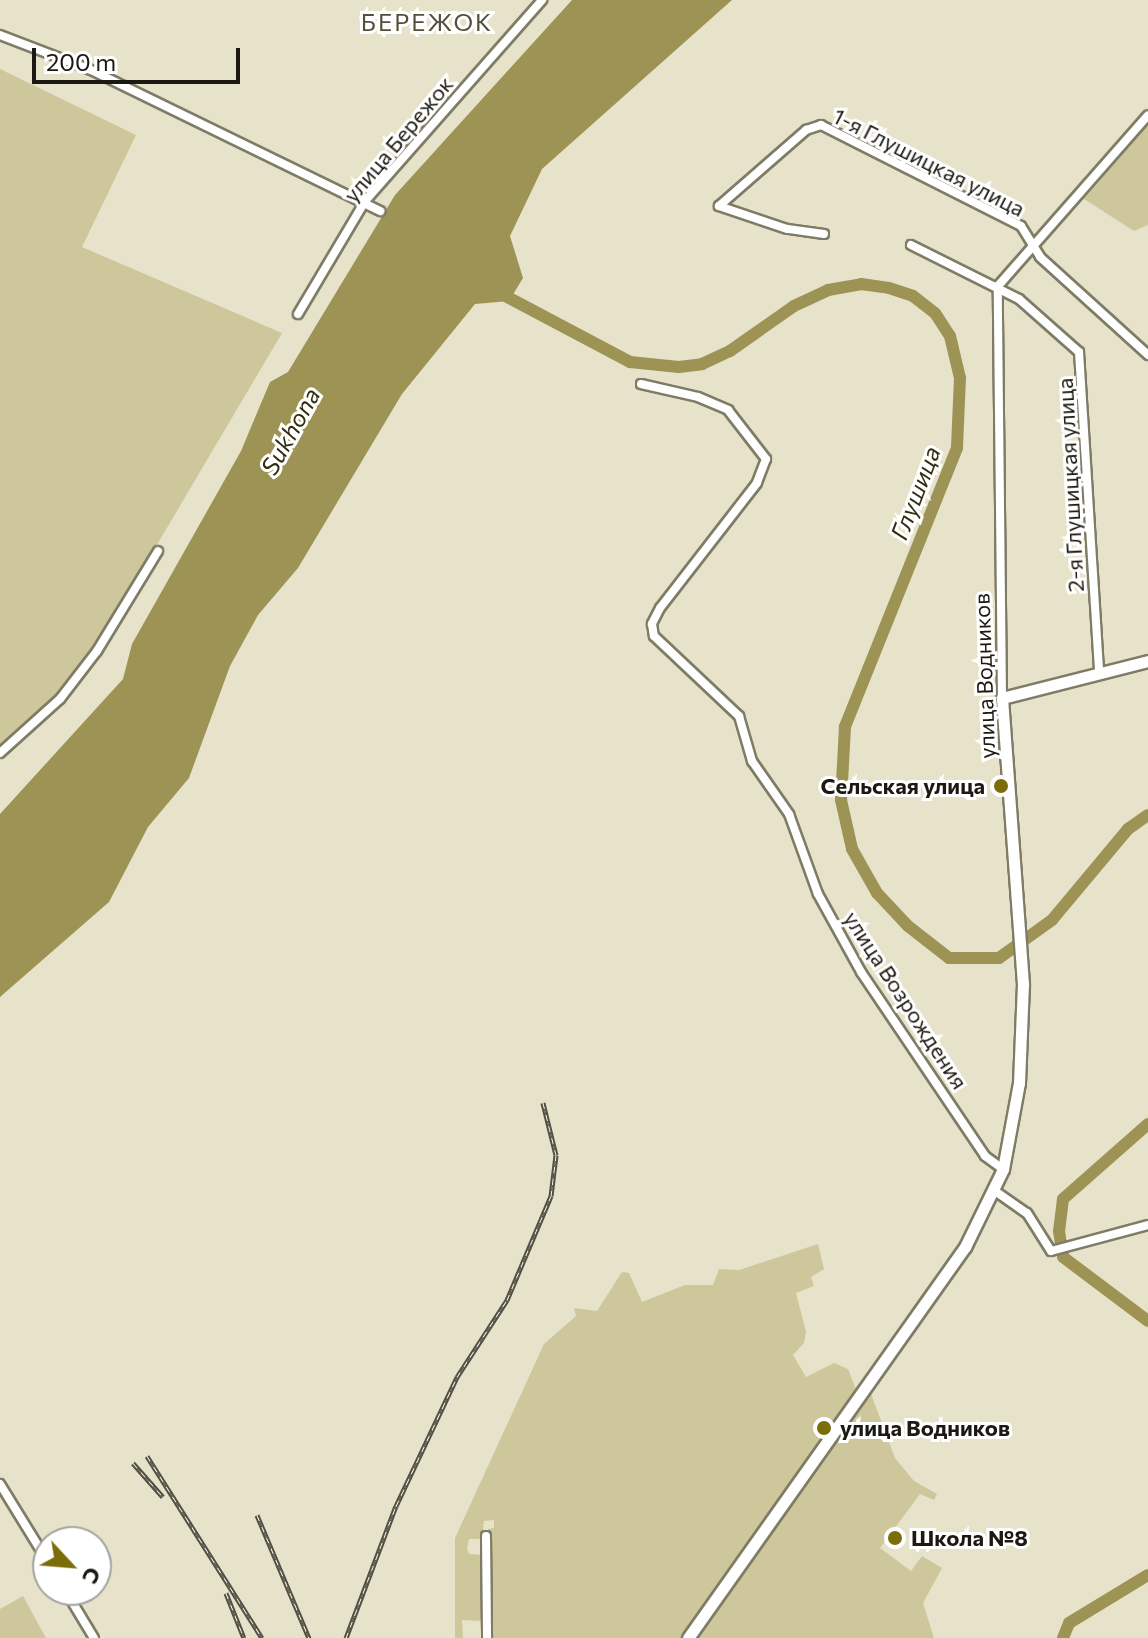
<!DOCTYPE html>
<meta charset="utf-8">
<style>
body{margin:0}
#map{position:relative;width:1148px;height:1638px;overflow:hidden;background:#e7e3cb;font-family:Commissioner,sans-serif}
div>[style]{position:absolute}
.green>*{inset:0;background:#cec79b}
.water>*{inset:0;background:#9d9355}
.river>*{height:12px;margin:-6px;padding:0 6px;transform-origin:6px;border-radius:6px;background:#9d9355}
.roads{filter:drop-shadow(2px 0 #7f7c66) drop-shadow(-2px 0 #7f7c66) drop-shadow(0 2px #7f7c66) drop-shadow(0 -2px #7f7c66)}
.minor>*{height:8px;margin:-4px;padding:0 4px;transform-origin:4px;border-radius:4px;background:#fff}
.secondary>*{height:11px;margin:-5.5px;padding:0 5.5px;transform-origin:5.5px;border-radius:5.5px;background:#fff}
.rail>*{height:5px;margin-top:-2.5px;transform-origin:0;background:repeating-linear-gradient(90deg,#fff 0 6px,#524f43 0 12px);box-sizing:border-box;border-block:2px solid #524f43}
.dots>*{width:22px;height:22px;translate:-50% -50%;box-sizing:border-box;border:4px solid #fff;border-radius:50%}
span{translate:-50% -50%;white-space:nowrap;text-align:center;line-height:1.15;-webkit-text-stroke:6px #fff;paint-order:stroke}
.street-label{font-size:22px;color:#1b1911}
.poi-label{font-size:22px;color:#1b1911;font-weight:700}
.right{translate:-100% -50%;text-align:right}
.left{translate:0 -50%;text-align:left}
.neighbourhood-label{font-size:24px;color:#524f3a;letter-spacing:2px}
.water-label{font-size:24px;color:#312d10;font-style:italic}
.north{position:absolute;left:32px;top:1526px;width:80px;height:80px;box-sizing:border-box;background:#fff;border:2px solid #a4a3a0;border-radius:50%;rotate:116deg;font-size:22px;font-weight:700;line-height:32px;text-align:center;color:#1b1911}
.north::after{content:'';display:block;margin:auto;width:28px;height:36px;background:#7b6d09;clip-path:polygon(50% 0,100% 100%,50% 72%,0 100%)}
.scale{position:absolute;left:32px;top:48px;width:208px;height:36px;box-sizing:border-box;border:4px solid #1b1911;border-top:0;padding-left:10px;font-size:24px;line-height:28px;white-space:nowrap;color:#1b1911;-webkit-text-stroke:6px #fff;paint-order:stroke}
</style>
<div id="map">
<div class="green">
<i style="clip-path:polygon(0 69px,136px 135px,82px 247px,282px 333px,96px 648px,55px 702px,0 747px)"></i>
<i style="clip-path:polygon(1148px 125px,1148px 225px,1134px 231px,1084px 199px)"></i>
<i style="clip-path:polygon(818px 1244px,824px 1269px,811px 1277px,814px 1286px,796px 1293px,806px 1332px,804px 1343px,793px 1355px,806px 1377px,834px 1363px,848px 1369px,857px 1392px,681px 1638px,489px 1638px,488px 1529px,494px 1528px,494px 1520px,484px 1521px,482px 1539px,469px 1539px,467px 1548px,469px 1554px,483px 1555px,483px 1621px,462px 1620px,463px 1638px,455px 1638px,455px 1538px,544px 1344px,576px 1316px,574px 1308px,597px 1311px,622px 1272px,629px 1273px,642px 1302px,685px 1285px,713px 1285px,719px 1269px,739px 1270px)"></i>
<i style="clip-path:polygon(871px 1394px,895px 1458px,914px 1481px,937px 1494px,934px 1500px,920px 1494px,880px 1548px,911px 1571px,922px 1556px,942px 1568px,923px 1603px,934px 1638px,696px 1638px)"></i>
<i style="clip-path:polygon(23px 1596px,46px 1638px,0 1638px,0 1609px)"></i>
</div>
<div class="water">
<i style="clip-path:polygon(572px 0,732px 0,542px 169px,510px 236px,523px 278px,509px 301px,475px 304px,402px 394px,298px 568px,258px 615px,230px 666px,189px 778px,148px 827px,109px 902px,0 997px,0 814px,123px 679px,132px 644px,241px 451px,270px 382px,288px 372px,395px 195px)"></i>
</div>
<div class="river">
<i style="left:496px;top:291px;width:152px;rotate:27.9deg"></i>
<i style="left:630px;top:362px;width:49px;rotate:5.8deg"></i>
<i style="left:679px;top:367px;width:23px;rotate:-7deg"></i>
<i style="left:702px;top:364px;width:31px;rotate:-25deg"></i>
<i style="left:730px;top:351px;width:78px;rotate:-35.1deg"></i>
<i style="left:794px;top:306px;width:38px;rotate:-25deg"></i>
<i style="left:828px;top:290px;width:34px;rotate:-10deg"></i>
<i style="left:861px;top:284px;width:28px;rotate:8deg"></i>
<i style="left:889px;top:288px;width:25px;rotate:18deg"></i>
<i style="left:913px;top:296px;width:28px;rotate:38deg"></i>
<i style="left:935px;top:313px;width:27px;rotate:57deg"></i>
<i style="left:950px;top:336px;width:43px;rotate:76.6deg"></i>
<i style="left:960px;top:378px;width:70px;rotate:92.5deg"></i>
<i style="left:957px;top:448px;width:301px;rotate:111.9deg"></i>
<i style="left:845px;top:727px;width:73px;rotate:93.1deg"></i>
<i style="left:841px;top:800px;width:50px;rotate:77.3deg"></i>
<i style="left:852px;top:849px;width:51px;rotate:60.4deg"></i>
<i style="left:877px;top:893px;width:45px;rotate:46.8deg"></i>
<i style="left:908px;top:926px;width:52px;rotate:38deg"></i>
<i style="left:949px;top:958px;width:50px"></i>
<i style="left:999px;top:958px;width:65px;rotate:-35.6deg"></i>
<i style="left:1052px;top:920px;width:119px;rotate:-50.1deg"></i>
<i style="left:1128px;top:829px;width:24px;rotate:-35deg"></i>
<i style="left:1148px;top:1124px;width:113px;rotate:138.6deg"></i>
<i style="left:1063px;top:1199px;width:32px;rotate:97deg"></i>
<i style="left:1059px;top:1231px;width:26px;rotate:81deg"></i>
<i style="left:1063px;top:1257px;width:106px;rotate:37deg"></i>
<i style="left:1063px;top:1638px;width:16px;rotate:-68deg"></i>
<i style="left:1069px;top:1623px;width:92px;rotate:-31.3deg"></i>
</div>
<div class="roads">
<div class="minor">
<i style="left:0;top:35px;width:97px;rotate:21deg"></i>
<i style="left:91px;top:70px;width:322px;rotate:26deg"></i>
<i style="left:824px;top:234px;width:37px;rotate:-172deg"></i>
<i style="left:787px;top:229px;width:72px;rotate:-161.3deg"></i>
<i style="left:719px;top:206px;width:116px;rotate:-41.1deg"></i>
<i style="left:806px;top:130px;width:16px;rotate:-18deg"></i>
<i style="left:821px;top:125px;width:224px;rotate:26.8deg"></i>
<i style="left:1021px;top:226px;width:36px;rotate:58deg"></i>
<i style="left:1040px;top:257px;width:146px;rotate:42.2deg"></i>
<i style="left:911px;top:245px;width:121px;rotate:26.6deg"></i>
<i style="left:1019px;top:299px;width:80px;rotate:41.5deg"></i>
<i style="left:1079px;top:352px;width:322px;rotate:86.4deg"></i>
<i style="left:298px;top:314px;width:131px;rotate:-59.3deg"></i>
<i style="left:365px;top:201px;width:268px;rotate:-48.6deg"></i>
<i style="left:641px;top:384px;width:58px;rotate:12.8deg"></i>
<i style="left:698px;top:397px;width:33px;rotate:23deg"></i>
<i style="left:728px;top:410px;width:62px;rotate:52.2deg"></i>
<i style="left:766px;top:459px;width:26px;rotate:111deg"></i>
<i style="left:757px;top:483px;width:158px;rotate:127.8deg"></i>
<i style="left:660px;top:608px;width:18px;rotate:117deg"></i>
<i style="left:652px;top:624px;width:12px;rotate:81deg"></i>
<i style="left:654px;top:636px;width:117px;rotate:43.3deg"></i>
<i style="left:739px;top:716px;width:47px;rotate:73.9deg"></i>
<i style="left:752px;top:761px;width:65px;rotate:55.1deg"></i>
<i style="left:789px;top:814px;width:85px;rotate:70.1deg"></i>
<i style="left:818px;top:894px;width:89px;rotate:61.1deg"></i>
<i style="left:861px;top:972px;width:222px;rotate:56deg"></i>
<i style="left:985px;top:1156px;width:22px;rotate:36deg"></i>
<i style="left:1002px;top:698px;width:412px;rotate:-90.6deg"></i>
<i style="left:998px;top:286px;width:227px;rotate:-48.7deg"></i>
<i style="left:0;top:753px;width:81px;rotate:-42deg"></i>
<i style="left:60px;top:699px;width:61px;rotate:-52.4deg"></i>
<i style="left:97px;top:651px;width:117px;rotate:-58.6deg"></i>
<i style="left:995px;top:1191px;width:39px;rotate:35deg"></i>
<i style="left:1027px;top:1213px;width:45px;rotate:57.7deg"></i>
<i style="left:1051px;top:1251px;width:100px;rotate:-15deg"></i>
<i style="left:0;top:1484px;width:92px;rotate:58.4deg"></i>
<i style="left:486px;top:1536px;width:102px;rotate:89.4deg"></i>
<i style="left:65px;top:1590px;width:56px;rotate:58.9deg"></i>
</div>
<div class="secondary">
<i style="left:688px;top:1638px;width:479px;rotate:-54.7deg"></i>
<i style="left:965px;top:1247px;width:87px;rotate:-64deg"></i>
<i style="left:1003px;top:1169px;width:87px;rotate:-79.5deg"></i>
<i style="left:1019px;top:1083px;width:99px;rotate:-87.7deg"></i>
<i style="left:1023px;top:984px;width:287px;rotate:-94.2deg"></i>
<i style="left:1002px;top:698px;width:151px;rotate:-14.2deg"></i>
</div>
</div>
<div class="rail">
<i style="left:147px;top:1456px;width:215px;rotate:57.7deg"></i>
<i style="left:133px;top:1463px;width:45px;rotate:48.6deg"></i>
<i style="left:257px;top:1515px;width:134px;rotate:67.1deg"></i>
<i style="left:226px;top:1593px;width:48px;rotate:68.2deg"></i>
<i style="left:346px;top:1638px;width:141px;rotate:-69.3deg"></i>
<i style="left:396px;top:1506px;width:143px;rotate:-64.7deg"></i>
<i style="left:457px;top:1377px;width:92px;rotate:-57deg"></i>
<i style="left:507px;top:1300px;width:113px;rotate:-67.1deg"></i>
<i style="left:551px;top:1196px;width:41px;rotate:-83deg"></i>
<i style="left:556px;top:1155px;width:54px;rotate:-104deg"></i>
</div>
<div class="dots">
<i style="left:1001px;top:786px;background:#7b6d09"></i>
<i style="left:824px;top:1428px;background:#7b6d09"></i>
<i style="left:895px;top:1538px;background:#7b6d09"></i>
</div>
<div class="street-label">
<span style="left:398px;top:139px;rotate:-50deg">улица Бережок</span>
<span style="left:929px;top:162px;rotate:27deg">1-я Глушицкая улица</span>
<span style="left:1070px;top:485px;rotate:-93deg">2-я Глушицкая улица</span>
<span style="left:984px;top:676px;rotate:-92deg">улица Водников</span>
<span style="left:906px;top:1000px;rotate:57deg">улица Возрождения</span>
</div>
<div class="poi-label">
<span class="right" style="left:985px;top:786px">Сельская улица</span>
<span class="left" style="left:840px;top:1428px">улица Водников</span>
<span class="left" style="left:911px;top:1538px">Школа №8</span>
</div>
<div class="neighbourhood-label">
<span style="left:427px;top:22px">БЕРЕЖОК</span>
</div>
<div class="water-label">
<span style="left:290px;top:431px;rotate:-61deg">Sukhona</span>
<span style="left:915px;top:493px;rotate:-69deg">Глушица</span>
</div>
<div class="north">С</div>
<div class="scale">200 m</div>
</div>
